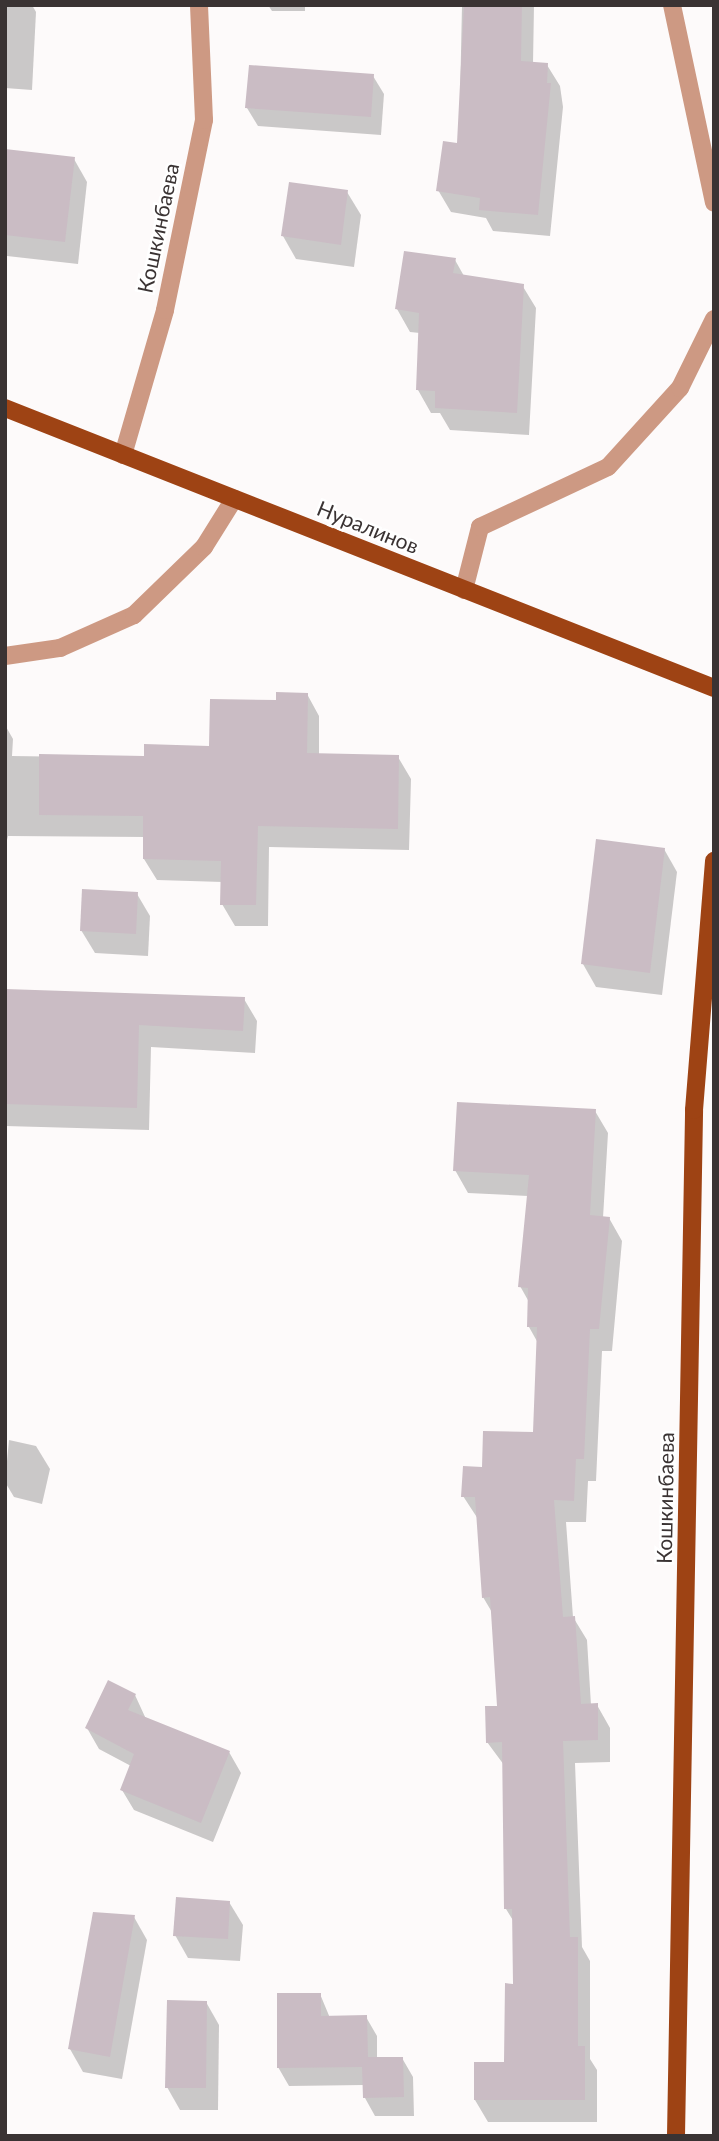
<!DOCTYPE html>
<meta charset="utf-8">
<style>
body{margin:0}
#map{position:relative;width:719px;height:2141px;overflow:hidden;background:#fdfafa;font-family:Lato,sans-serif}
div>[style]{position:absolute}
.shadow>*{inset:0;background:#0003}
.building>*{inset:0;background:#cabcc4}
.minor>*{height:18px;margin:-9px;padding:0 9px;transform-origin:9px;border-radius:9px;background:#cd9983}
.major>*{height:18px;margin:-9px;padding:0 9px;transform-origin:9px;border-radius:9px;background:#9e4314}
span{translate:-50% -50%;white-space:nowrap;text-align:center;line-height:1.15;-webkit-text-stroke:5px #fff;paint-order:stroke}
.street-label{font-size:21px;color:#3a3333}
.frame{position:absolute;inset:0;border:7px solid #3a3333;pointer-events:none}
</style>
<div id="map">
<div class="shadow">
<i style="clip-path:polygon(5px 5px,32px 5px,36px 12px,32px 90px,5px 88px)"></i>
<i style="clip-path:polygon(268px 5px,305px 5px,305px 11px,272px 11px)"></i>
<i style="clip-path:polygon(462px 5px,534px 5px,533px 64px,547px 65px,560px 86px,563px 107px,550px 236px,493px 231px,486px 218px,451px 212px,438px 190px,459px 145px)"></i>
<i style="clip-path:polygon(373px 76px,384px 94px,381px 135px,258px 126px,247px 108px)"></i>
<i style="clip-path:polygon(5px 151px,74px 159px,87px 182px,78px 264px,7px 256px)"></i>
<i style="clip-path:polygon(347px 192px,361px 215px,354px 267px,296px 259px,283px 236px)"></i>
<i style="clip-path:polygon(455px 260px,464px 276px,522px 285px,536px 308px,529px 435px,450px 430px,440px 413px,431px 413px,418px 390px,420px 333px,410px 332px,397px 309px)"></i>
<i style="clip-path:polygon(307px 694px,319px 716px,319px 755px,398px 757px,411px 779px,409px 850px,269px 847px,268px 926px,235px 926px,222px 904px,223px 882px,157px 880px,144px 859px,145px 837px,8px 836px,5px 848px,5px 725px,13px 739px,12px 756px,146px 758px,211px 747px,278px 702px)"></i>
<i style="clip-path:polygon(664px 849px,677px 872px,662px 995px,596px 987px,583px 964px)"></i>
<i style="clip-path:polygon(137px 894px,150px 916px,148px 956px,95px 953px,81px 930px)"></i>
<i style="clip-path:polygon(5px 991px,244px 999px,257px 1021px,255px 1053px,151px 1047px,149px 1130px,5px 1126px)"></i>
<i style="clip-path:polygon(595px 1111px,608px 1133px,603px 1218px,609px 1218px,622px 1241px,612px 1351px,602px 1351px,596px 1481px,588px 1481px,586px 1522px,566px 1522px,573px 1617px,587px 1640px,591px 1705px,597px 1705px,610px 1728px,610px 1762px,575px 1763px,582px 1947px,590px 1961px,590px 2059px,597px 2070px,597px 2122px,488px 2122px,475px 2100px,475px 2064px,506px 2064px,514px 1985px,514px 1922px,506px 1909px,504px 1765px,487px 1742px,499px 1707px,493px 1614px,483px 1597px,478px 1519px,463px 1496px,484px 1469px,535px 1434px,538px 1343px,529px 1327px,529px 1302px,520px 1286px,528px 1196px,468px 1193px,455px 1170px)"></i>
<i style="clip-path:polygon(9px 1440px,36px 1446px,50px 1469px,42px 1504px,14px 1497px,5px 1482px)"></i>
<i style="clip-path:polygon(135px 1695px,146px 1719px,229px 1752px,241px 1773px,213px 1842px,134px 1810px,122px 1790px,131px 1766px,99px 1749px,87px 1728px)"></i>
<i style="clip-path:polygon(229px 1902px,243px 1925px,240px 1961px,188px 1958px,175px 1935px)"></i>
<i style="clip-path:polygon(134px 1917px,147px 1940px,122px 2079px,83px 2072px,70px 2049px)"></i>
<i style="clip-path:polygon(320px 1994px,330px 2018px,366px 2017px,377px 2036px,377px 2059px,402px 2058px,413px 2077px,414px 2116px,375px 2116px,365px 2098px,364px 2085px,289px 2086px,278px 2067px)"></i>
<i style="clip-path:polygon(206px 2002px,219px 2025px,218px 2110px,180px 2110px,167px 2087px)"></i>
</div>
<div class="building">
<i style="clip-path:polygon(464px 5px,522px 5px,521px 61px,548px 63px,547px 83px,551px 83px,538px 215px,479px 210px,480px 198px,436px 191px,443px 141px,457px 143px)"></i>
<i style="clip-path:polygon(249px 65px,374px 74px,371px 117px,245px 108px)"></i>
<i style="clip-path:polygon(5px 149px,75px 157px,65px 242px,5px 235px)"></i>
<i style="clip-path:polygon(289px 182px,348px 190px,341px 245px,281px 236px)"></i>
<i style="clip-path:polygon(404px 251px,456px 258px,453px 273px,524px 284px,517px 413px,435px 408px,435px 391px,416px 390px,419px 313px,395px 309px)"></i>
<i style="clip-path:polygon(276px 692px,308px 693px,307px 753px,399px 755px,398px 829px,258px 826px,256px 905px,220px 905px,221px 861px,143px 859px,143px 816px,39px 815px,39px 754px,144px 756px,144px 744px,209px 746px,210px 699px,276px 700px)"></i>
<i style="clip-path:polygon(596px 839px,665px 848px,650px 973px,581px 964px)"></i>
<i style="clip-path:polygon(82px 889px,138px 892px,136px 934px,80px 931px)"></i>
<i style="clip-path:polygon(5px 989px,245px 997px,243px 1031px,139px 1025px,137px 1108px,5px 1104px)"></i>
<i style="clip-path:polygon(457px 1102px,596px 1109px,590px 1215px,610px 1217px,599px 1329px,590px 1329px,584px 1459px,576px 1459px,574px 1501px,554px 1500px,563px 1617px,575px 1616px,581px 1704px,598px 1703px,598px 1740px,563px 1741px,570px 1937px,578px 1937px,578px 2046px,585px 2046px,585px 2100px,474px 2100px,474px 2062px,504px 2062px,505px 1983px,513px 1984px,512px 1909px,504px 1909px,502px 1742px,486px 1743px,485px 1706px,497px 1706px,490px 1597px,482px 1598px,475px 1497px,461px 1497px,463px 1466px,482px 1467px,483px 1431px,533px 1432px,537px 1327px,527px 1327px,528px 1288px,518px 1287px,529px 1175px,453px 1171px)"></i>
<i style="clip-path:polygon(108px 1680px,136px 1694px,128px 1710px,230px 1751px,201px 1823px,120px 1790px,134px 1754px,85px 1728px)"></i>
<i style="clip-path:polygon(176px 1897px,230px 1901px,228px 1939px,173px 1936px)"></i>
<i style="clip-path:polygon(93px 1912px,135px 1915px,110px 2057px,68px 2049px)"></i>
<i style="clip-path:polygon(277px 1993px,321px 1993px,321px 2016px,367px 2015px,368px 2057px,403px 2057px,404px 2097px,363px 2098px,362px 2067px,277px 2068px)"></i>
<i style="clip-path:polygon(167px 2000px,207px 2001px,206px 2088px,165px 2088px)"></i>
</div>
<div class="minor">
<i style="left:672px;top:5px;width:202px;rotate:78deg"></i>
<i style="left:123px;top:455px;width:151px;rotate:-73.8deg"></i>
<i style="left:165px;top:310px;width:194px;rotate:-78.4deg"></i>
<i style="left:204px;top:120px;width:115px;rotate:-92.5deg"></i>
<i style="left:464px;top:590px;width:65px;rotate:-75.7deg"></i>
<i style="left:480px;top:527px;width:141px;rotate:-25.1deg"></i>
<i style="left:608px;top:467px;width:107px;rotate:-47.7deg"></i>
<i style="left:680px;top:388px;width:77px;rotate:-63.8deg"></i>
<i style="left:5px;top:656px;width:56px;rotate:-8.3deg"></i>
<i style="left:60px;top:648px;width:81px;rotate:-24deg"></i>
<i style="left:134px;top:615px;width:98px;rotate:-44.2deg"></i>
<i style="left:204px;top:547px;width:57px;rotate:-58deg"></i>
</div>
<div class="major">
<i style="left:5px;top:408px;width:762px;rotate:21.55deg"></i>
<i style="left:676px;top:2136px;width:1026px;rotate:-88.99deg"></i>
<i style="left:694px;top:1110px;width:250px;rotate:-85.4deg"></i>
</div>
<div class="street-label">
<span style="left:158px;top:228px;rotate:-78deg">Кошкинбаева</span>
<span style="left:368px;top:527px;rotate:22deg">Нуралинов</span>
<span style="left:665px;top:1498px;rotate:-89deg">Кошкинбаева</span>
</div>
<div class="frame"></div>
</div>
